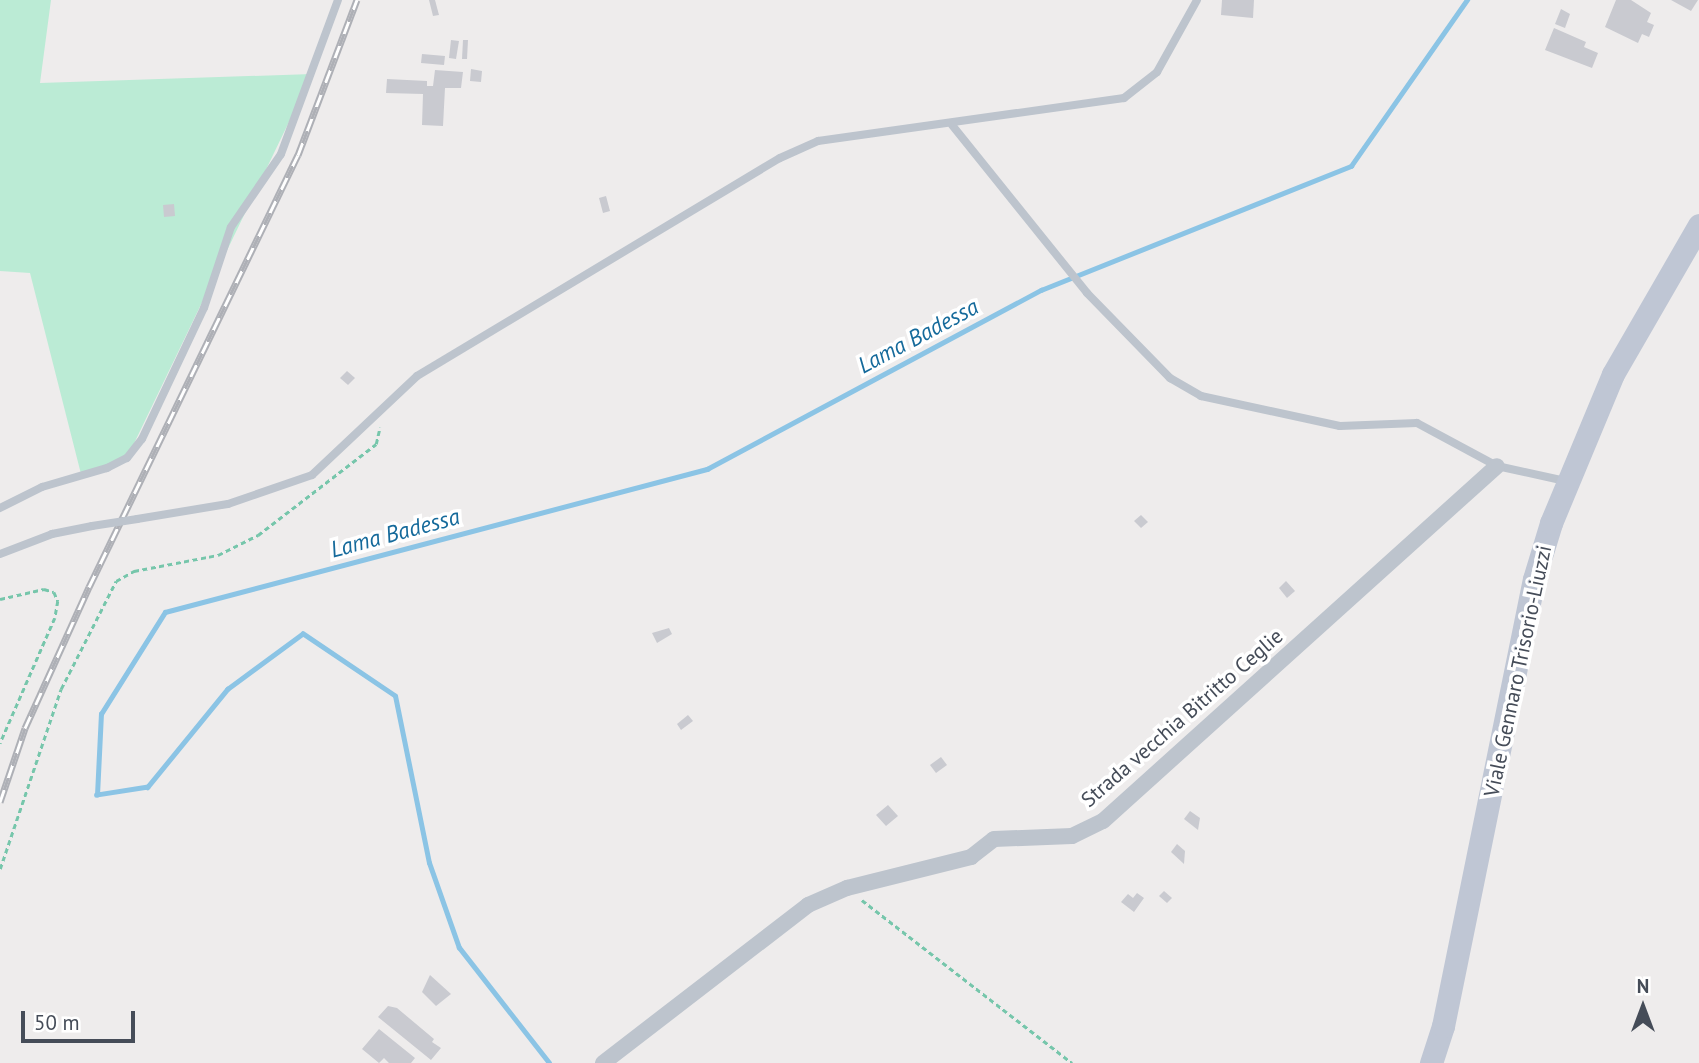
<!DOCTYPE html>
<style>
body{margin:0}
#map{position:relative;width:1699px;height:1063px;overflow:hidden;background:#eeecec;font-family:"PT Sans",sans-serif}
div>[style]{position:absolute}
.green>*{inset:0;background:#bbebd5}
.stream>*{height:4.5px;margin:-2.25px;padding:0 2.25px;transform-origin:2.25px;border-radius:2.25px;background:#8bc4e5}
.building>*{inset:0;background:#c9cad0}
.path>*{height:2.5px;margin-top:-1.25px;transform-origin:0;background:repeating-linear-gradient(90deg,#76c6ab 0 5px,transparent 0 8.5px)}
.lane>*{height:8px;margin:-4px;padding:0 4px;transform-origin:4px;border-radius:4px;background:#bdc4cd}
.street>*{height:16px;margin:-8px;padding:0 8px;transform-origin:8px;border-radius:8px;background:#bdc4cd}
.secondary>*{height:23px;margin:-11.5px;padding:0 11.5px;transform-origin:11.5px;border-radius:11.5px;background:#bfc6d4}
.rail>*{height:7px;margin-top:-3.5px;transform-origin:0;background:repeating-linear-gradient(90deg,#fff 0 13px,#aeb0b6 0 26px);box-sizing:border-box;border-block:2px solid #aeb0b6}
.lane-bridge>*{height:8px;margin:-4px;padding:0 4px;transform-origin:4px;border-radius:4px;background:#bdc4cd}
span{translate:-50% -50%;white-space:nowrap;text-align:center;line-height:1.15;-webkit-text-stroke:7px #fff;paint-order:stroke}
.street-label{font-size:21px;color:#454c58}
.water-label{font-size:23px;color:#156a9b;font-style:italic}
.north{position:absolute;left:1608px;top:972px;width:70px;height:70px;-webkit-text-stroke:5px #fff;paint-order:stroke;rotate:0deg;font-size:19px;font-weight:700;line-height:28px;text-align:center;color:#454c58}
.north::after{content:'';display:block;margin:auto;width:24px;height:32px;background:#454c58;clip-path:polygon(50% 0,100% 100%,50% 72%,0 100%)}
.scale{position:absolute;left:21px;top:1011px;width:114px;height:32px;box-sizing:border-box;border:4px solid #454c58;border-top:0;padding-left:9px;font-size:21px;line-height:24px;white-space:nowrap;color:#454c58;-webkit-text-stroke:5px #fff;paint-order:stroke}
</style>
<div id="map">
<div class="green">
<i style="clip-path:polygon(0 0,51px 0,40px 83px,312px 74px,127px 458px,81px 474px,30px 273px,0 271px)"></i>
</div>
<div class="stream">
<i style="left:549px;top:1063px;width:146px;rotate:-128deg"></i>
<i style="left:459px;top:948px;width:90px;rotate:-109.4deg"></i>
<i style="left:429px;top:863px;width:170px;rotate:-101.5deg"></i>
<i style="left:395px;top:696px;width:111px;rotate:-146deg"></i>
<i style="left:303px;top:634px;width:93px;rotate:143.7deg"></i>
<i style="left:228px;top:689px;width:127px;rotate:129.2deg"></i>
<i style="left:148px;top:787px;width:52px;rotate:171.1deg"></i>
<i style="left:97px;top:795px;width:81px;rotate:-87.2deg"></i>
<i style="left:101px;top:714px;width:120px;rotate:-57.9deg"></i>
<i style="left:165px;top:612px;width:561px;rotate:-14.78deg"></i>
<i style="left:707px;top:469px;width:379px;rotate:-28.2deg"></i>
<i style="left:1041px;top:290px;width:334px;rotate:-21.8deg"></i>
<i style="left:1351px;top:166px;width:203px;rotate:-55.1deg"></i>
</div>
<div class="building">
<i style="clip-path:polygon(429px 0,435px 0,439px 15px,433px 16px)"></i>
<i style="clip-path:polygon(1222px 0,1254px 0,1253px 18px,1221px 15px)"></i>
<i style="clip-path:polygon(1616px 0,1631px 0,1651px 13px,1647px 22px,1654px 25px,1649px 37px,1642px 34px,1638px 43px,1605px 27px)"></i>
<i style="clip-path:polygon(1671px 0,1698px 0,1691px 11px)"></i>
<i style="clip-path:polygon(1561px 9px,1570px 14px,1565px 28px,1555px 24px)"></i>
<i style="clip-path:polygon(1554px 28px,1586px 42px,1584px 47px,1598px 53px,1592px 68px,1545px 50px)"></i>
<i style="clip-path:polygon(451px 40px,459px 41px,456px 59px,449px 58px)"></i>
<i style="clip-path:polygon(463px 40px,468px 40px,467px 59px,462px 59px)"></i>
<i style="clip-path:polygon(422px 54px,445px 56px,444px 65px,421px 63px)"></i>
<i style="clip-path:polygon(471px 69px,482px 71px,481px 82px,470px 81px)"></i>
<i style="clip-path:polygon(435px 70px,463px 72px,461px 88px,445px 88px,443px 126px,422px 125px,423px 94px,386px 93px,387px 79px,427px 81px,427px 86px,433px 86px)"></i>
<i style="clip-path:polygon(606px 196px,610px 211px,603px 213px,599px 198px)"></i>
<i style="clip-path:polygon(174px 204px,175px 216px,164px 217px,163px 205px)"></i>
<i style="clip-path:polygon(347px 371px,355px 378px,348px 385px,340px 378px)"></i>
<i style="clip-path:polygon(1141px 515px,1148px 522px,1141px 528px,1134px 521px)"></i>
<i style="clip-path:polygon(1286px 581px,1295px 591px,1287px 598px,1279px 588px)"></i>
<i style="clip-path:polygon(669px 628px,672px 634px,657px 643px,652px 633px)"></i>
<i style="clip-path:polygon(688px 715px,693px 721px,681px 730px,677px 724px)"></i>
<i style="clip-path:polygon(941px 757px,947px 765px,936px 773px,930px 765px)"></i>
<i style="clip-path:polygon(888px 805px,898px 816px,886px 826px,876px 815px)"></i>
<i style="clip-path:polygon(1190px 811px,1200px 818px,1198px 830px,1184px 819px)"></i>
<i style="clip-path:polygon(1177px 844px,1185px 851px,1184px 864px,1171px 852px)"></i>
<i style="clip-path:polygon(1164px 891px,1172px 898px,1167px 903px,1159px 896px)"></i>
<i style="clip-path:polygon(1137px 893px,1144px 898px,1134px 912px,1121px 902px,1128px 894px,1133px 898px)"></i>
<i style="clip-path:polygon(430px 975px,451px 994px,436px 1006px,422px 992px)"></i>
<i style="clip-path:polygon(388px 1006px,397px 1008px,434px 1039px,432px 1042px,441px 1048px,431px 1060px,378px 1017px)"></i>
<i style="clip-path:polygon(379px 1029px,415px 1058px,411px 1063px,389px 1063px,384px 1058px,379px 1063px,362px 1049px)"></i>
</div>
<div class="path">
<i style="left:0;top:599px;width:45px;rotate:-12.8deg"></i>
<i style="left:44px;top:589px;width:10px;rotate:17deg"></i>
<i style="left:54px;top:592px;width:10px;rotate:66deg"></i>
<i style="left:58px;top:601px;width:17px;rotate:100deg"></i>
<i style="left:55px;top:618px;width:137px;rotate:113.6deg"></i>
<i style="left:0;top:869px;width:190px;rotate:-71.3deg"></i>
<i style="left:61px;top:689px;width:121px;rotate:-63deg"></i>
<i style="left:116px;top:581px;width:21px;rotate:-29deg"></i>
<i style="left:134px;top:571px;width:86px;rotate:-10.8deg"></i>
<i style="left:218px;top:555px;width:45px;rotate:-26.6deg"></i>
<i style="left:258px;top:535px;width:149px;rotate:-37.6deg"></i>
<i style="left:376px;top:444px;width:17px;rotate:-77deg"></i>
<i style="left:862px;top:900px;width:266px;rotate:37.8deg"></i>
</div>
<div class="lane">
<i style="left:952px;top:125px;width:216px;rotate:51.2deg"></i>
<i style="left:1087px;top:293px;width:119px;rotate:45.7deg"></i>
<i style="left:1170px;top:378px;width:36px;rotate:30deg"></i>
<i style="left:1201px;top:396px;width:142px;rotate:12.2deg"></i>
<i style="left:1340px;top:426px;width:77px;rotate:-2.2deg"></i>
<i style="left:1417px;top:423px;width:91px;rotate:28.3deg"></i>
<i style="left:1497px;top:466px;width:70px;rotate:12.4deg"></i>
<i style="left:0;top:508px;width:47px;rotate:-26.6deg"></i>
<i style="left:42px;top:487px;width:68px;rotate:-16.3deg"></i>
<i style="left:107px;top:468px;width:22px;rotate:-27deg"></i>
<i style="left:127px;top:458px;width:24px;rotate:-52deg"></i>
<i style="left:142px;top:439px;width:145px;rotate:-64.7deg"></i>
<i style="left:204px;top:308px;width:85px;rotate:-71.6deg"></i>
<i style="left:231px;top:227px;width:88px;rotate:-55.6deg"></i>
<i style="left:281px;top:154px;width:164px;rotate:-69.7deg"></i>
<i style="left:137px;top:519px;width:92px;rotate:-9.4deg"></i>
<i style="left:228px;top:504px;width:89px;rotate:-19deg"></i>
<i style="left:312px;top:475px;width:144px;rotate:-43.3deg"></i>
<i style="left:417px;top:376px;width:423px;rotate:-31deg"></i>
<i style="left:780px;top:158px;width:42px;rotate:-24.1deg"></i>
<i style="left:818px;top:141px;width:309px;rotate:-8deg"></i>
<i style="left:1124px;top:98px;width:42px;rotate:-38.2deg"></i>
<i style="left:1157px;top:72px;width:82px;rotate:-60.9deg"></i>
<i style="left:0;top:554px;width:56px;rotate:-21deg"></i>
<i style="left:52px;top:534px;width:41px;rotate:-11.3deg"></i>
</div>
<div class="street">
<i style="left:603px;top:1063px;width:259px;rotate:-37.6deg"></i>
<i style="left:808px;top:905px;width:43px;rotate:-23.6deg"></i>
<i style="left:847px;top:888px;width:128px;rotate:-14deg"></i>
<i style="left:971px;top:857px;width:29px;rotate:-38deg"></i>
<i style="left:994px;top:839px;width:78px;rotate:-2.2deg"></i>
<i style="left:1072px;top:836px;width:34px;rotate:-26deg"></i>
<i style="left:1103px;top:821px;width:530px;rotate:-42.02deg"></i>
</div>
<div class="secondary">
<i style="left:1431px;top:1063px;width:39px;rotate:-72deg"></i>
<i style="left:1443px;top:1026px;width:456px;rotate:-78.5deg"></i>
<i style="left:1534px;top:579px;width:59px;rotate:-73.1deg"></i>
<i style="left:1551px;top:523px;width:161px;rotate:-67.4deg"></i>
<i style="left:1613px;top:374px;width:172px;rotate:-60deg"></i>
</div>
<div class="rail">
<i style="left:0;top:802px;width:78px;rotate:-71.3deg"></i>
<i style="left:25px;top:728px;width:155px;rotate:-65.6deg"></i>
<i style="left:89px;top:587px;width:480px;rotate:-64.2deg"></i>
<i style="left:298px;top:155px;width:166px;rotate:-69.2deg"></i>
</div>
<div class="lane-bridge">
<i style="left:92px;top:526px;width:46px;rotate:-8.8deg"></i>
</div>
<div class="street-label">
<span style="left:1518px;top:671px;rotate:-78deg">Viale Gennaro Trisorio-Liuzzi</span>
<span style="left:1182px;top:718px;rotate:-41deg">Strada vecchia Bitritto Ceglie</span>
</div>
<div class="water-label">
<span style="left:918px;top:336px;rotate:-28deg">Lama Badessa</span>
<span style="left:395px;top:533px;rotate:-15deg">Lama Badessa</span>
</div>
<div class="north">N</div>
<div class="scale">50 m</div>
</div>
